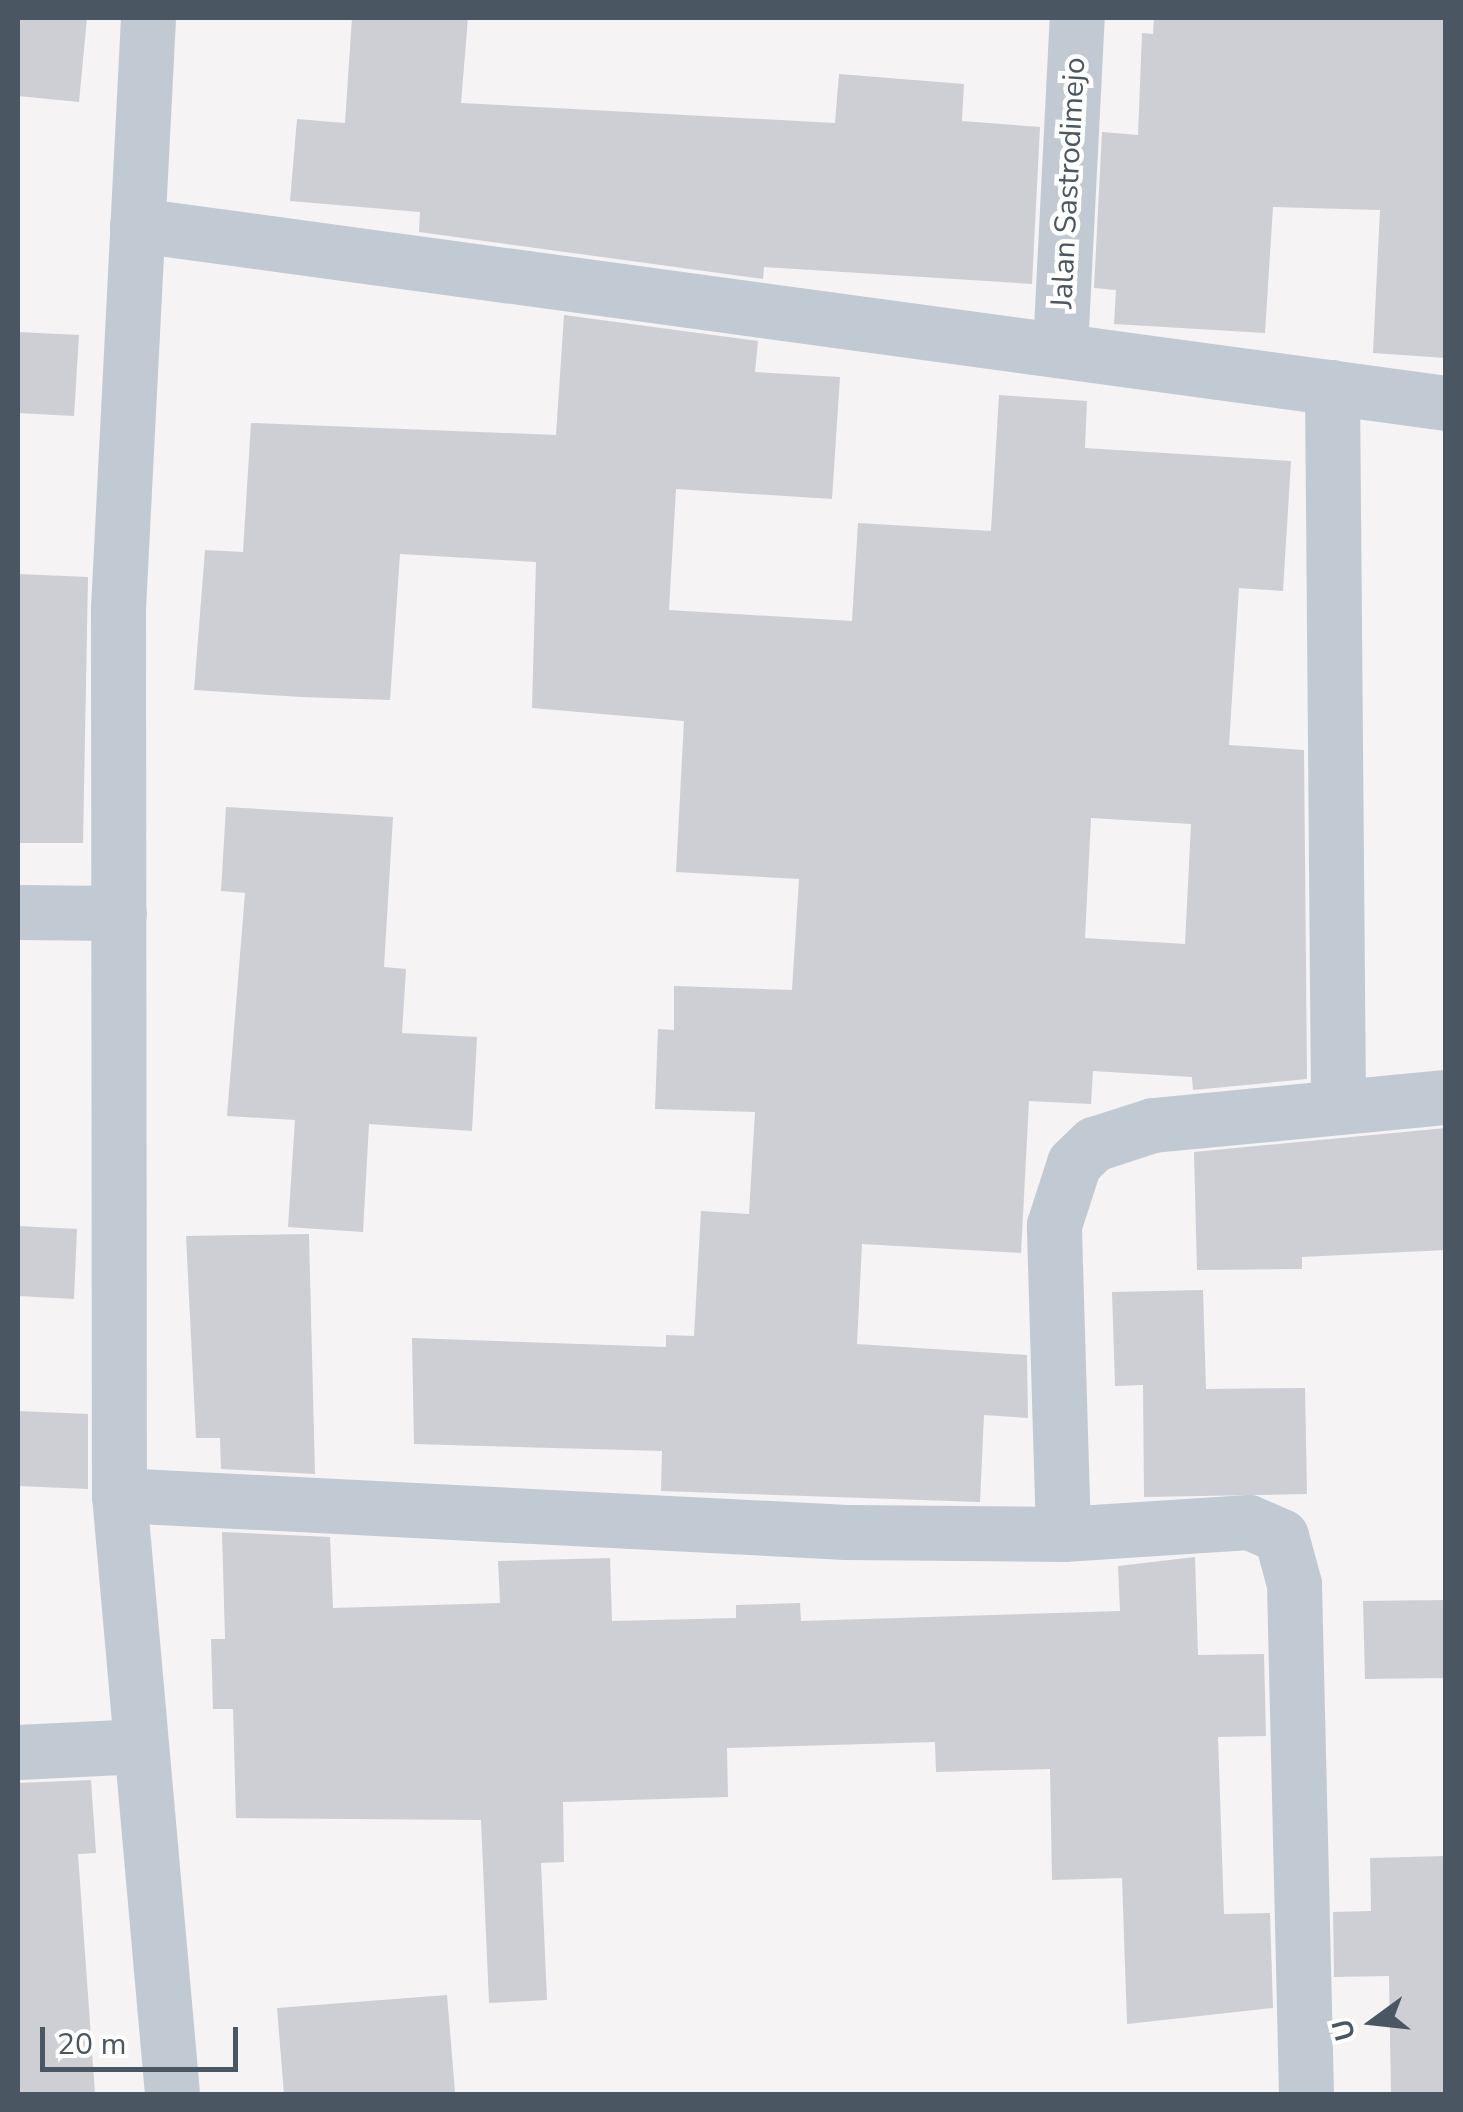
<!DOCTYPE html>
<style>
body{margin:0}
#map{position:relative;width:1463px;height:2112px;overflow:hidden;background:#f5f3f3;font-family:"Nunito Sans",sans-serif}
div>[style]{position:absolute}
.building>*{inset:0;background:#cdcfd5}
.minor>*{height:55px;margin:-27.5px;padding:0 27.5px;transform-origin:27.5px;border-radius:27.5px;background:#c1cad2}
span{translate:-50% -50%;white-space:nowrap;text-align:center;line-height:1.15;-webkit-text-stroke:9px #fff;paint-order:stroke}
.street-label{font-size:30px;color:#4a5661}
.frame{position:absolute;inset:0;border:20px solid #4a5661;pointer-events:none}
.north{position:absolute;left:1323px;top:1972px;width:100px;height:100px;-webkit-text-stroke:8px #fff;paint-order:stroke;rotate:255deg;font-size:28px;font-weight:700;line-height:40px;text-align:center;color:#4a5661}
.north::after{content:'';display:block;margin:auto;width:35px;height:45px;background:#4a5661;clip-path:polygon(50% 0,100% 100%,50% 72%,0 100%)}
.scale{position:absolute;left:40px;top:2027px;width:198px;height:45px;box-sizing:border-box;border:5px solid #4a5661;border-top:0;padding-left:12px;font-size:30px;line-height:35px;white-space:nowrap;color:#4a5661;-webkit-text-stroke:8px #fff;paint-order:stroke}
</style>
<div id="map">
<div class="building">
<i style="clip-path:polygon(18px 18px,87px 18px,79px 102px,18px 96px)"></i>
<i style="clip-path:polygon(352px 18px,468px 18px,461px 103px,835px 123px,839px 74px,964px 84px,962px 121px,1040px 127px,1032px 284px,764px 267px,763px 279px,419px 232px,420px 212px,290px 201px,297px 119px,345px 123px)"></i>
<i style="clip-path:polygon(1154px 18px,1446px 18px,1446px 358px,1373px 353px,1380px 210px,1273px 207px,1265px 333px,1114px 324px,1116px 290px,1094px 288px,1102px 132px,1138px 135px,1142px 33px,1153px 34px)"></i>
<i style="clip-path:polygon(evenodd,564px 315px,758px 341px,755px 372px,840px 377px,832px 499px,676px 489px,669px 610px,852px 621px,858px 523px,991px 531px,999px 395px,1087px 401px,1085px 448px,1291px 461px,1283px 591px,1239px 588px,1229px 745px,1304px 750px,1307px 1079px,1193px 1090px,1192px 1077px,1093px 1071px,1091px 1104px,1029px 1101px,1021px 1253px,862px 1244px,857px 1344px,1027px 1355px,1028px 1418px,984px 1415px,980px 1502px,661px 1491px,662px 1451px,414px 1444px,412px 1338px,666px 1347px,666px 1335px,694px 1336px,701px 1211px,749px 1214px,755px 1112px,655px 1109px,658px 1029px,674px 1030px,674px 986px,792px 990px,799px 879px,676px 872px,684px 721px,532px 708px,536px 562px,400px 554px,390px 700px,302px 697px,194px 690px,205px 550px,243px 552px,251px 423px,556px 435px,564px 315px,1091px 818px,1191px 824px,1185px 944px,1085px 938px,1091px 818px)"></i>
<i style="clip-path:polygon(18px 332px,79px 335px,74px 416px,18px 413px)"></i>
<i style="clip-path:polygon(18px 574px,88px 577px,83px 843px,18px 843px)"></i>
<i style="clip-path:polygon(226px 807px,393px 817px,384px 967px,406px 969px,402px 1033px,477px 1037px,472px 1131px,369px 1124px,363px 1232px,288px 1227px,295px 1120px,227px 1116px,245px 893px,221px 891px)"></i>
<i style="clip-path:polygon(1446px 1128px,1446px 1250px,1302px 1257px,1302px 1269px,1197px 1270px,1194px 1152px)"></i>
<i style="clip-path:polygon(18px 1226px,77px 1229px,74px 1299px,18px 1296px)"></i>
<i style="clip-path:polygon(309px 1234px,315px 1474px,221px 1469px,220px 1438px,196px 1438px,186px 1236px)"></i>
<i style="clip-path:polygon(1203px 1290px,1206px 1389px,1305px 1388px,1307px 1494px,1144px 1497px,1143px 1385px,1115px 1386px,1112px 1292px)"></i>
<i style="clip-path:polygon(18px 1411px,88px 1414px,88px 1489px,18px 1486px)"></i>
<i style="clip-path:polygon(222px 1532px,330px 1537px,333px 1608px,500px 1603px,498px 1561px,610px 1558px,612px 1621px,736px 1618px,736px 1605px,800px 1603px,801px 1621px,1120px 1611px,1118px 1566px,1195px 1557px,1198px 1655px,1264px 1654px,1266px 1736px,1218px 1737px,1224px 1914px,1270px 1913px,1273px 2008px,1127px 2024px,1122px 1878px,1052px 1880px,1050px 1769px,936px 1772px,935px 1742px,727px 1748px,728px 1797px,563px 1802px,564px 1862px,541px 1863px,547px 2000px,489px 2003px,481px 1820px,236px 1818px,233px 1709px,213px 1709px,211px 1639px,225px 1639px)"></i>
<i style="clip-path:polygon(1446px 1600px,1446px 1678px,1365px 1679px,1363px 1601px)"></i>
<i style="clip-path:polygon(91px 1780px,96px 1853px,78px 1854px,95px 2094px,18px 2094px,18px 1783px)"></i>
<i style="clip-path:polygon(1446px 1856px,1446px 2094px,1391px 2094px,1389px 1976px,1334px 1977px,1333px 1912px,1371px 1911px,1370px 1858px)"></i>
<i style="clip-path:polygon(447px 1995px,455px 2092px,284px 2094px,277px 2008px)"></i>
</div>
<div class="minor">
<i style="left:148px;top:18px;width:592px;rotate:92.91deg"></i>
<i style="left:118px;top:609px;width:886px;rotate:89.94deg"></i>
<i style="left:119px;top:1495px;width:601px;rotate:84.94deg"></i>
<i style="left:137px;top:225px;width:1321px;rotate:7.74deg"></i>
<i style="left:1060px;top:348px;width:330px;rotate:-87.1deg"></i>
<i style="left:1332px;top:387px;width:718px;rotate:89.52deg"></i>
<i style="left:18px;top:912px;width:101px;rotate:0.6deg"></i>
<i style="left:119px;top:1495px;width:728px;rotate:2.91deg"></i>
<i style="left:846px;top:1532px;width:217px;rotate:0.5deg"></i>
<i style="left:1063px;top:1534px;width:186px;rotate:-3.7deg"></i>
<i style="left:1249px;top:1522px;width:35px;rotate:24deg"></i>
<i style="left:1281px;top:1536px;width:50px;rotate:74.8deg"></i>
<i style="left:1294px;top:1584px;width:510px;rotate:88.65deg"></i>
<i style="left:1063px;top:1534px;width:309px;rotate:-91.7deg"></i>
<i style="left:1054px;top:1225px;width:65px;rotate:-72.1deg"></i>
<i style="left:1074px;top:1163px;width:28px;rotate:-44deg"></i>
<i style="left:1094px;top:1144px;width:62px;rotate:-17.9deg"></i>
<i style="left:1153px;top:1125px;width:294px;rotate:-5.5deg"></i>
<i style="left:18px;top:1752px;width:123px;rotate:-2.8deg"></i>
</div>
<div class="street-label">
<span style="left:1069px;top:183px;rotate:-87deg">Jalan Sastrodimejo</span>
</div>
<div class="frame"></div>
<div class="north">U</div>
<div class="scale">20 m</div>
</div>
